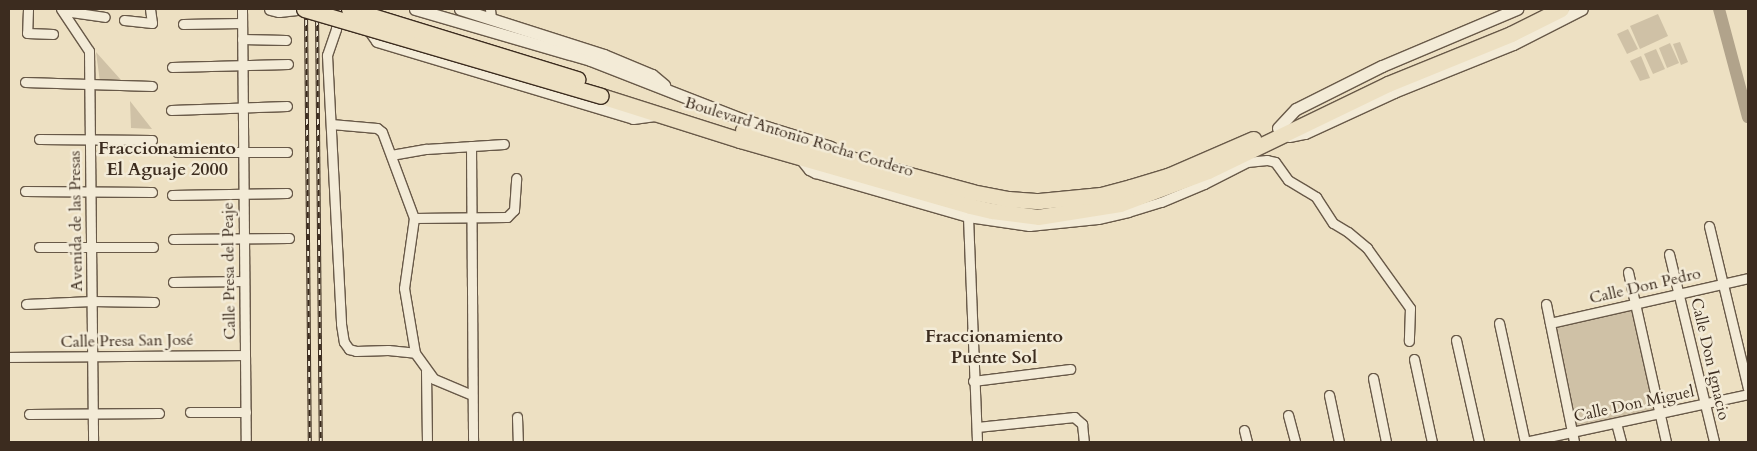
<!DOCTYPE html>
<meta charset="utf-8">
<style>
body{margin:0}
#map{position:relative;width:1757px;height:451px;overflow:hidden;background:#ede0c2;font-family:Cardo,serif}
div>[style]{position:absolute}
.green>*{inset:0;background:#cfc1a6}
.river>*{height:12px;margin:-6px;padding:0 6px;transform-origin:6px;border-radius:6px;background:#b1a38b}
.roads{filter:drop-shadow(1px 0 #685948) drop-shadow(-1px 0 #685948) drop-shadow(0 1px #685948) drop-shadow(0 -1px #685948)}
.street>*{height:9px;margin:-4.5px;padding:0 4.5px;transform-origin:4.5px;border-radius:4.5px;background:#f3ebd7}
.secondary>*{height:11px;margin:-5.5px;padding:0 5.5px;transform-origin:5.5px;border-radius:5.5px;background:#f3ebd7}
.highway>*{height:15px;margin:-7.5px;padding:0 7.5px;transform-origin:7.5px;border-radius:7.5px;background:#ede0c2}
.rail>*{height:4px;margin-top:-2px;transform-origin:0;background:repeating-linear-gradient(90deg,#f3ebd7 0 5.5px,#3c2c1f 0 11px);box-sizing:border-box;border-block:1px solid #3c2c1f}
.bridges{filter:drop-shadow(1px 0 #3c2c1f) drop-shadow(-1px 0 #3c2c1f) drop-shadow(0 1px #3c2c1f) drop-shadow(0 -1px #3c2c1f)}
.highway-bridge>*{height:15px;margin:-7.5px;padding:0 7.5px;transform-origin:7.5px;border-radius:7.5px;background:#ede0c2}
span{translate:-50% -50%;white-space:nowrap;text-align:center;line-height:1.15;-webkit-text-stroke:5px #f3ebd7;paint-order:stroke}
.street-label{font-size:16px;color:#3c2c1f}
.neighbourhood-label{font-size:18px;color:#3c2c1f;font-weight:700}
.frame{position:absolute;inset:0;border:10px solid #3c2c1f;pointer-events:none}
</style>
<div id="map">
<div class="green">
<i style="clip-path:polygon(1658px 14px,1668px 36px,1640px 49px,1630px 26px)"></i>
<i style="clip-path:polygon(1628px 29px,1638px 49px,1627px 54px,1617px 34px)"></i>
<i style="clip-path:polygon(1680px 42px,1688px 62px,1681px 65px,1673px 44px)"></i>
<i style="clip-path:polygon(1670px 43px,1679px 63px,1667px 68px,1659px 48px)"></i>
<i style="clip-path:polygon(1656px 49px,1665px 69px,1653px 74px,1644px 54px)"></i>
<i style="clip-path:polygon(96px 52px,121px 80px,100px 82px)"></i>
<i style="clip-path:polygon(1641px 56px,1650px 78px,1640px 81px,1630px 61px)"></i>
<i style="clip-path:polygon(130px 101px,152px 129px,131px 128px)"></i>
<i style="clip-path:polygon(1635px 304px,1656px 410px,1575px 427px,1556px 326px)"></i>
</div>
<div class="river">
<i style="left:1719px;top:9px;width:112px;rotate:75deg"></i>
</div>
<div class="roads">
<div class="street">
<i style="left:28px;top:9px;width:24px;rotate:92deg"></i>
<i style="left:27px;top:33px;width:26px;rotate:2deg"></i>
<i style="left:61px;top:9px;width:50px;rotate:56.3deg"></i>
<i style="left:89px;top:51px;width:391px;rotate:89.4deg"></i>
<i style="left:242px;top:9px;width:433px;rotate:89.5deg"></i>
<i style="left:338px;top:9px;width:20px;rotate:96deg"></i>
<i style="left:336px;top:29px;width:28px;rotate:109deg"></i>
<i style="left:327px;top:55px;width:269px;rotate:87deg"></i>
<i style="left:341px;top:324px;width:18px;rotate:81deg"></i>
<i style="left:344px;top:342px;width:9px;rotate:54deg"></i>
<i style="left:349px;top:349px;width:7px;rotate:16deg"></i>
<i style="left:356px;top:351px;width:32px;rotate:-2deg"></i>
<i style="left:388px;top:350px;width:27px;rotate:6deg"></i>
<i style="left:490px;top:9px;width:10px;rotate:84deg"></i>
<i style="left:64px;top:11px;width:41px;rotate:8.3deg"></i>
<i style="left:124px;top:20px;width:28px;rotate:6deg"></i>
<i style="left:152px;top:23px;width:14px;rotate:-98deg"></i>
<i style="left:183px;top:24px;width:59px;rotate:-1deg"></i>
<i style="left:242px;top:39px;width:44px;rotate:1.3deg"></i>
<i style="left:172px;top:67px;width:116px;rotate:-1.5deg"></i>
<i style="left:25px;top:82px;width:127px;rotate:1.8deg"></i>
<i style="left:171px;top:110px;width:116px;rotate:-2deg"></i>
<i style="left:331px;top:124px;width:46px;rotate:5deg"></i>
<i style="left:377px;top:128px;width:6px;rotate:39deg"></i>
<i style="left:382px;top:132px;width:92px;rotate:69.6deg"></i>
<i style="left:414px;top:218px;width:71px;rotate:98.1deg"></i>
<i style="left:404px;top:288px;width:66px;rotate:80.4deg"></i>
<i style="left:415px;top:353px;width:32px;rotate:54deg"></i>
<i style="left:434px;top:379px;width:41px;rotate:22.8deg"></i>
<i style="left:39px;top:139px;width:113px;rotate:0.5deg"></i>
<i style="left:471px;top:146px;width:296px;rotate:89.6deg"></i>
<i style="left:177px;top:152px;width:110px"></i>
<i style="left:391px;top:155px;width:36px;rotate:-10deg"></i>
<i style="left:426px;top:149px;width:78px;rotate:-3.7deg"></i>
<i style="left:800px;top:159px;width:14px;rotate:51deg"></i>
<i style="left:809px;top:170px;width:7px;rotate:27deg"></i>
<i style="left:815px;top:173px;width:159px;rotate:16deg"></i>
<i style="left:968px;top:217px;width:62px;rotate:8.4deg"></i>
<i style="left:1029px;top:226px;width:69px;rotate:-5.8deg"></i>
<i style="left:1098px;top:219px;width:31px;rotate:-13deg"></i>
<i style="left:1128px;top:212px;width:34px;rotate:-17deg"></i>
<i style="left:1161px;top:202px;width:47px;rotate:-22.7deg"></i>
<i style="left:1204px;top:184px;width:48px;rotate:-27.1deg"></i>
<i style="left:1247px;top:162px;width:20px;rotate:-6deg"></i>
<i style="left:1267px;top:160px;width:8px;rotate:14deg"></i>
<i style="left:1275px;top:162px;width:22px;rotate:54deg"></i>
<i style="left:1288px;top:180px;width:33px;rotate:31deg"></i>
<i style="left:1316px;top:197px;width:31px;rotate:57deg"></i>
<i style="left:1333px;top:223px;width:17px;rotate:31deg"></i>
<i style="left:1348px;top:232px;width:25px;rotate:40deg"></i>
<i style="left:1367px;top:248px;width:74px;rotate:54.4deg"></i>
<i style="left:1410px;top:308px;width:33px;rotate:92deg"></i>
<i style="left:25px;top:191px;width:127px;rotate:0.5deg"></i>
<i style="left:172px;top:195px;width:115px;rotate:-1deg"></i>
<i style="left:968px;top:217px;width:225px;rotate:87.7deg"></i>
<i style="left:414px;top:218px;width:93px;rotate:-0.6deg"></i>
<i style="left:507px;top:217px;width:10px;rotate:-45deg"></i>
<i style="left:514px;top:210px;width:32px;rotate:-86deg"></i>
<i style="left:1709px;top:226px;width:167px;rotate:76.5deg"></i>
<i style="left:173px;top:239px;width:116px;rotate:-0.5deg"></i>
<i style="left:39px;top:247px;width:114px"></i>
<i style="left:1669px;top:254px;width:193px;rotate:76.5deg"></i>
<i style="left:1628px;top:272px;width:174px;rotate:77.4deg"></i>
<i style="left:173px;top:282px;width:71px;rotate:-0.8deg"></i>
<i style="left:26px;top:304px;width:66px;rotate:-2.6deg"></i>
<i style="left:92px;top:301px;width:62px;rotate:0.9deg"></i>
<i style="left:1546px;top:304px;width:141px;rotate:78.5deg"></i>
<i style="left:1499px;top:323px;width:122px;rotate:77.7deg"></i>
<i style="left:1525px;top:442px;width:228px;rotate:-12.1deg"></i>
<i style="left:1550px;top:323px;width:203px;rotate:-12.8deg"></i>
<i style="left:1456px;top:340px;width:105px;rotate:77.3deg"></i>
<i style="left:9px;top:357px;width:236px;rotate:-0.5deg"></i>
<i style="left:1414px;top:359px;width:85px;rotate:77.8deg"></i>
<i style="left:426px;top:371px;width:71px;rotate:89.2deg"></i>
<i style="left:1373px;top:378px;width:65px;rotate:78.5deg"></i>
<i style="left:973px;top:381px;width:98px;rotate:-7.1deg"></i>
<i style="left:1329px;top:395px;width:48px;rotate:78deg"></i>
<i style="left:190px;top:412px;width:56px"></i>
<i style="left:29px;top:414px;width:130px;rotate:-0.4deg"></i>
<i style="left:1288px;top:415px;width:28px;rotate:75deg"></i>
<i style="left:517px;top:417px;width:25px;rotate:88deg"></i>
<i style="left:1616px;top:423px;width:20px;rotate:75deg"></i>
<i style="left:977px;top:427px;width:98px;rotate:-5.9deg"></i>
<i style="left:1074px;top:417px;width:11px;rotate:41deg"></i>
<i style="left:1082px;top:424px;width:18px;rotate:84deg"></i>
<i style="left:1244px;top:430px;width:12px;rotate:76deg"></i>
</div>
<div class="secondary">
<i style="left:270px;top:9px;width:9px;rotate:13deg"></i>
<i style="left:279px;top:11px;width:18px;rotate:-6deg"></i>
<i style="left:415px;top:9px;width:182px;rotate:16.2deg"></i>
<i style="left:590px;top:60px;width:162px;rotate:21.3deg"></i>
<i style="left:741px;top:119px;width:94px;rotate:17.3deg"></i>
<i style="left:460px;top:9px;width:151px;rotate:17.7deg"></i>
<i style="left:604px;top:55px;width:52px;rotate:22.6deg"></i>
<i style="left:652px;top:75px;width:16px;rotate:40deg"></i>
<i style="left:366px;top:25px;width:19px;rotate:55deg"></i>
<i style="left:377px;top:41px;width:267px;rotate:16.7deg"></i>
<i style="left:633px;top:118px;width:22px;rotate:-8deg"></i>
<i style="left:1278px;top:128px;width:26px;rotate:-47deg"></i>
<i style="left:1296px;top:109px;width:96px;rotate:-26.6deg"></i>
<i style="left:1382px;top:66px;width:147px;rotate:-22.9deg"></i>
<i style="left:1289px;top:136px;width:16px;rotate:-11deg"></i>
<i style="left:1305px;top:133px;width:98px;rotate:-24.7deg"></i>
<i style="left:1394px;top:92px;width:128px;rotate:-22deg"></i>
<i style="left:1513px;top:44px;width:77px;rotate:-26.9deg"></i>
</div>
<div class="highway">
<i style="left:601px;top:96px;width:146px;rotate:17.6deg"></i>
<i style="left:740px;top:140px;width:239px;rotate:16deg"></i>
<i style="left:970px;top:206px;width:23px;rotate:13deg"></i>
<i style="left:992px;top:211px;width:46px;rotate:7.4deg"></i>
<i style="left:1038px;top:217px;width:83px;rotate:-9deg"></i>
<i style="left:1120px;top:204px;width:94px;rotate:-20.6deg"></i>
<i style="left:1208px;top:171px;width:200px;rotate:-25.8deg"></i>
<i style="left:1388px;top:84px;width:133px;rotate:-22.1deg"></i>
<i style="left:1511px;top:34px;width:56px;rotate:-26.6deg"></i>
<i style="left:743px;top:130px;width:237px;rotate:15.1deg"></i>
<i style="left:972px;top:192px;width:37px;rotate:11deg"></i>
<i style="left:1008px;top:199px;width:31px;rotate:4deg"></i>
<i style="left:1039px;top:201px;width:62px;rotate:-5.5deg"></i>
<i style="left:1101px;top:195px;width:31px;rotate:-15deg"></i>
<i style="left:1131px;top:187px;width:39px;rotate:-17deg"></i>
<i style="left:1168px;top:176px;width:93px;rotate:-23.5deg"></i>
</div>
</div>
<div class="rail">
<i style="left:306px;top:9px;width:433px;rotate:89.5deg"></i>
<i style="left:317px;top:9px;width:433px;rotate:89.5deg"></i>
</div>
<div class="bridges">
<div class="highway-bridge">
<i style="left:304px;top:9px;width:309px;rotate:16.3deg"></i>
<i style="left:349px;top:9px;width:239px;rotate:17.1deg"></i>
</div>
</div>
<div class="street-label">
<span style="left:799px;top:137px;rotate:17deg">Boulevard Antonio Rocha Cordero</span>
<span style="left:76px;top:221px;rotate:-91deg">Avenida de las Presas</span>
<span style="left:229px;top:271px;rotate:-91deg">Calle Presa del Peaje</span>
<span style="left:1645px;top:286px;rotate:-13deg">Calle Don Pedro</span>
<span style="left:127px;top:341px;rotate:-1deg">Calle Presa San José</span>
<span style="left:1710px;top:359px;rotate:77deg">Calle Don Ignacio</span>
<span style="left:1634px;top:404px;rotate:-12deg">Calle Don Miguel</span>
</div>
<div class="neighbourhood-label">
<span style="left:167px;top:160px">Fraccionamiento<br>El Aguaje 2000</span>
<span style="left:994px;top:348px">Fraccionamiento<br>Puente Sol</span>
</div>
<div class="frame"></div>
</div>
